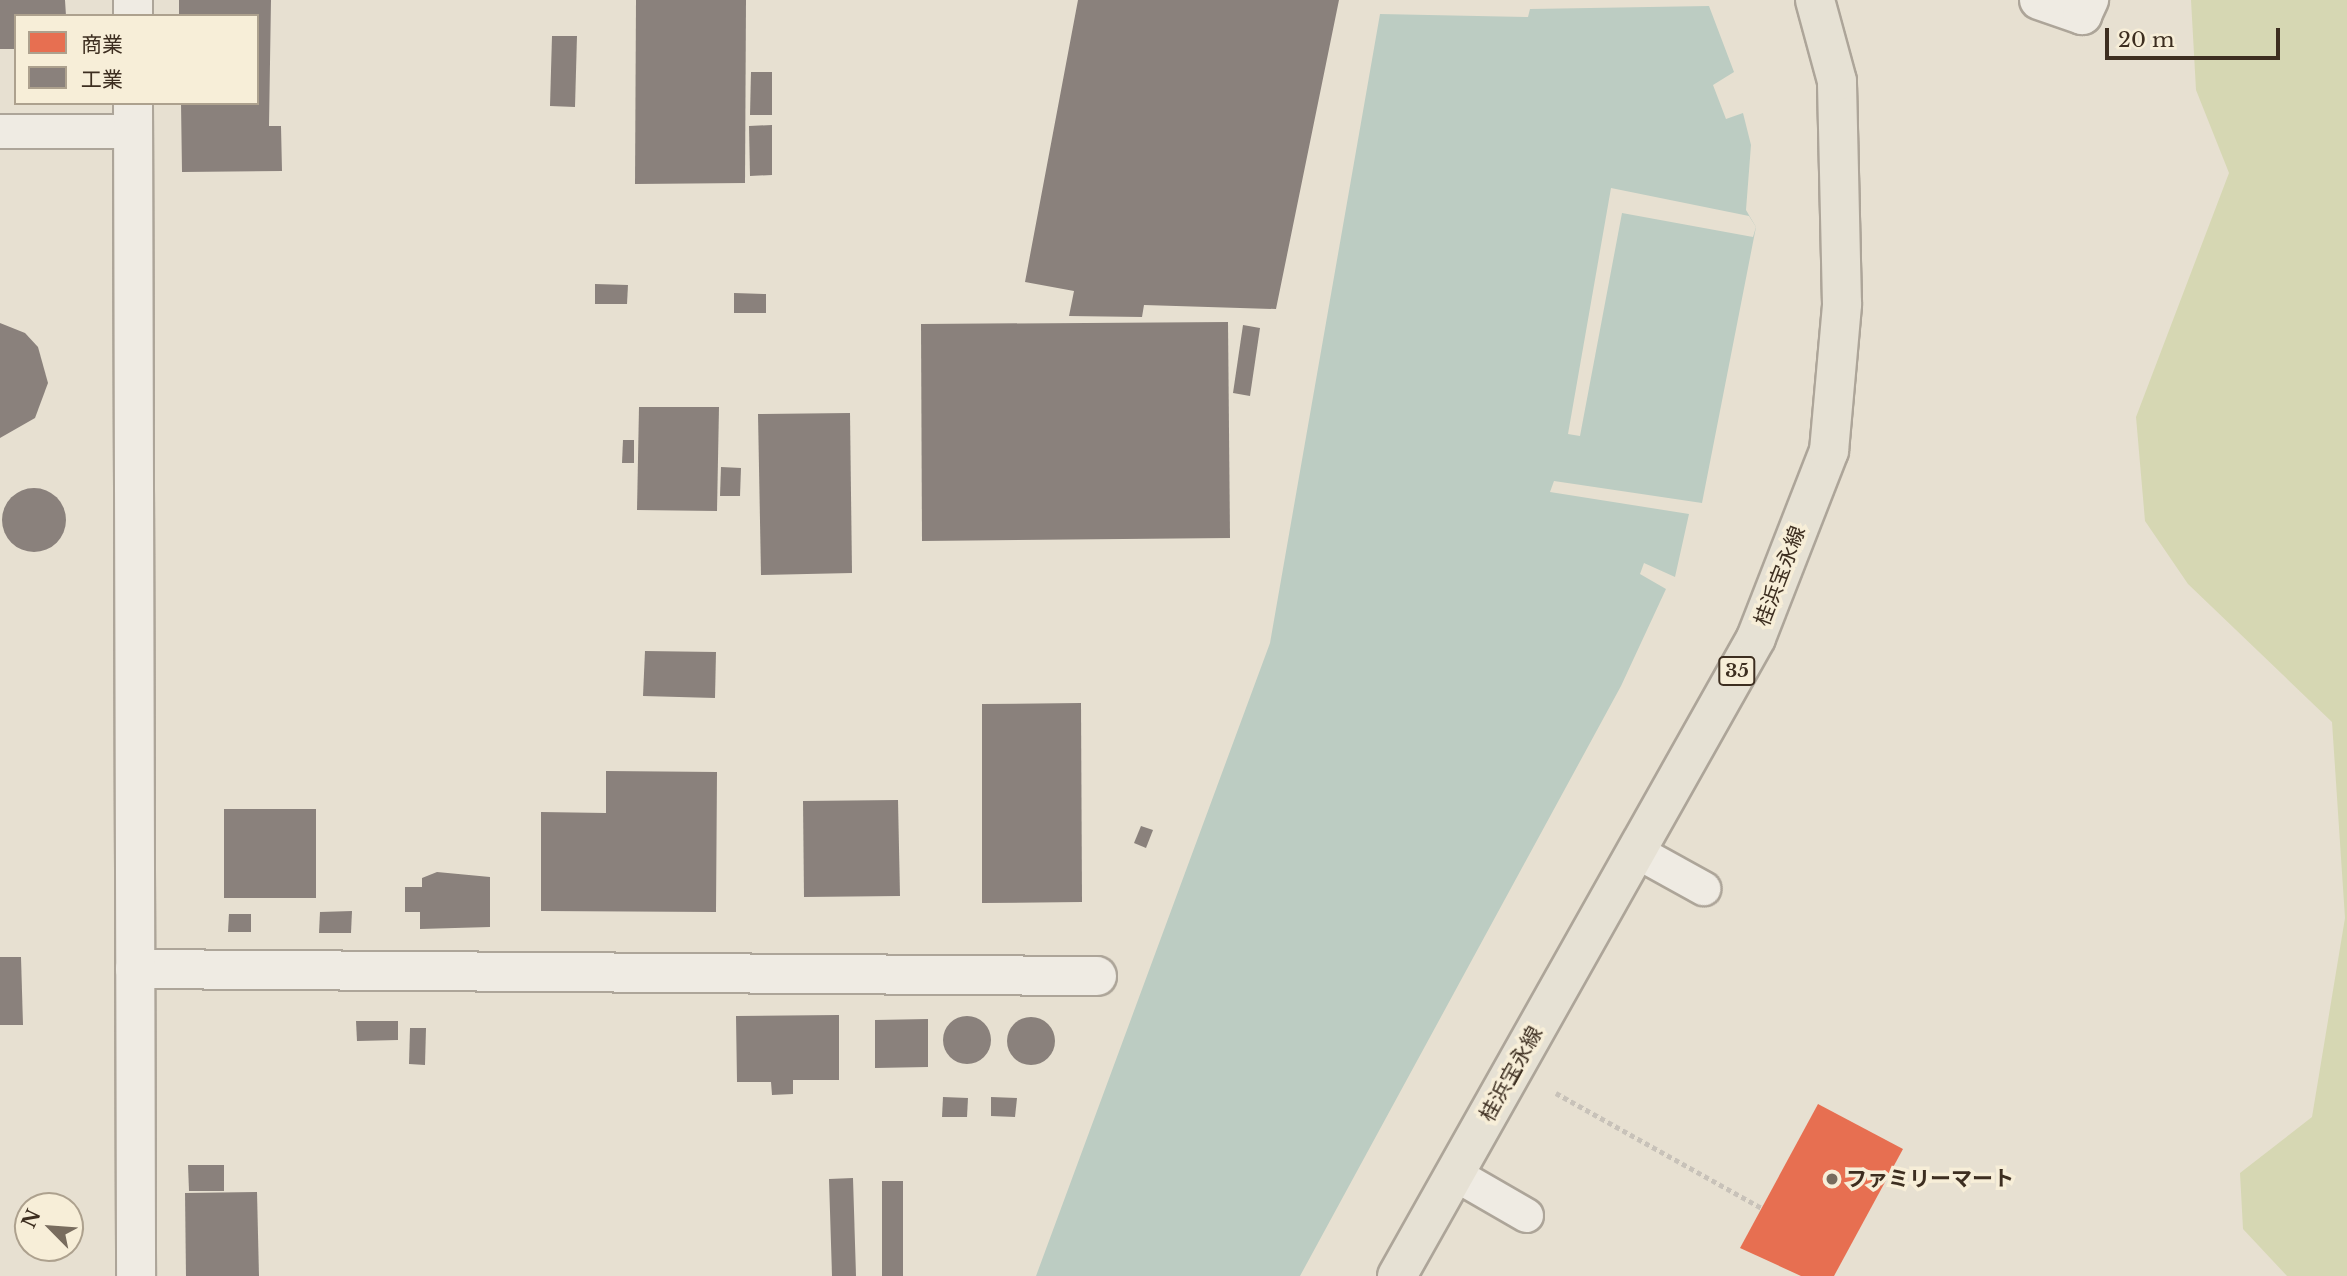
<!DOCTYPE html>
<meta charset="utf-8">
<style>
body{margin:0}
#map{position:relative;width:2347px;height:1276px;overflow:hidden;background:#e7e0d1;font-family:"Libre Baskerville","Noto Sans JP",serif}
div>[style]{position:absolute}
.green>*{inset:0;background:#d6d7b3}
.water>*{inset:0;background:#bcccc2}
.pier>*{inset:0;background:#e7e0d1}
.shops>*{inset:0;background:#e76f51}
.industry>*{inset:0;background:#8a817c}
.round{border-radius:50%}
.path>*{height:4.5px;margin-top:-2.25px;transform-origin:0;background:repeating-linear-gradient(90deg,#c8c2b9 0 5px,transparent 0 8.5px)}
.roads{filter:drop-shadow(2px 0 #ada599) drop-shadow(-2px 0 #ada599) drop-shadow(0 2px #ada599) drop-shadow(0 -2px #ada599)}
.service>*{height:33px;margin:-16.5px;padding:0 16.5px;transform-origin:16.5px;border-radius:16.5px;background:#efebe3}
.minor>*{height:38px;margin:-19px;padding:0 19px;transform-origin:19px;border-radius:19px;background:#efebe3}
.tertiary>*{height:38px;margin:-19px;padding:0 19px;transform-origin:19px;border-radius:19px;background:#efebe3}
.primary>*{height:38px;margin:-19px;padding:0 19px;transform-origin:19px;border-radius:19px;background:#e6e1d4}
.dots>*{width:19px;height:19px;translate:-50% -50%;box-sizing:border-box;border:4px solid #f7eed8;border-radius:50%}
span{translate:-50% -50%;white-space:nowrap;text-align:center;line-height:1.15;-webkit-text-stroke:7px #f7eed8;paint-order:stroke}
.shield-label span{padding:2px 5px;background:#f7eed8;border:2px solid;border-radius:5px;-webkit-text-stroke-width:0}
.shield-label{font-size:19px;color:#3d2e20;font-weight:700}
.street-label{font-size:21px;color:#3d2e20}
.poi-label{font-size:21px;color:#3d2e20;font-weight:700}
.left{translate:0 -50%;text-align:left}
.legend{position:absolute;left:14px;top:14px;width:245px;height:91px;box-sizing:border-box;background:#f7eed8;border:2px solid #ada18e;margin:0;padding:9px 12px;list-style:none;font-size:21px;color:#3d2e20}
.legend li{display:flex;align-items:center;gap:14px;height:35px}
.legend b{width:35px;border:2px solid #ada18e}
.north{position:absolute;left:14px;top:1192px;width:70px;height:70px;box-sizing:border-box;background:#f7eed8;border:2px solid #ada18e;border-radius:50%;rotate:295deg;font-size:19px;font-weight:700;line-height:28px;text-align:center;color:#3d2e20}
.north::after{content:'';display:block;margin:auto;width:24px;height:32px;background:#786c5e;clip-path:polygon(50% 0,100% 100%,50% 72%,0 100%)}
.scale{position:absolute;left:2105px;top:28px;width:175px;height:32px;box-sizing:border-box;border:4px solid #3d2e20;border-top:0;padding-left:9px;font-size:21px;line-height:24px;white-space:nowrap;color:#3d2e20;-webkit-text-stroke:5px #f7eed8;paint-order:stroke}
</style>
<div id="map">
<div class="green">
<i style="clip-path:polygon(2191px 0,2347px 0,2347px 1276px,2287px 1276px,2243px 1229px,2240px 1173px,2312px 1117px,2345px 918px,2332px 722px,2188px 584px,2145px 521px,2136px 417px,2229px 173px,2196px 90px)"></i>
</div>
<div class="water">
<i style="clip-path:polygon(1709px 6px,1734px 72px,1713px 85px,1726px 119px,1743px 113px,1751px 145px,1746px 210px,1756px 227px,1702px 503px,1554px 481px,1550px 492px,1689px 514px,1675px 577px,1644px 563px,1640px 574px,1666px 589px,1621px 686px,1300px 1276px,1036px 1276px,1270px 643px,1380px 14px,1528px 17px,1530px 9px)"></i>
</div>
<div class="pier">
<i style="clip-path:polygon(1611px 188px,1749px 216px,1756px 227px,1753px 237px,1622px 213px,1580px 436px,1568px 434px)"></i>
</div>
<div class="shops">
<i style="clip-path:polygon(1818px 1104px,1903px 1149px,1834px 1276px,1801px 1276px,1740px 1248px)"></i>
</div>
<div class="industry">
<i style="clip-path:polygon(0 0,65px 0,66px 16px,16px 16px,16px 49px,0 49px)"></i>
<i style="clip-path:polygon(179px 0,271px 0,269px 126px,281px 126px,282px 171px,182px 172px,181px 103px,257px 103px,257px 16px,179px 16px)"></i>
<i style="clip-path:polygon(636px 0,746px 0,745px 183px,635px 184px)"></i>
<i style="clip-path:polygon(1078px 0,1339px 0,1276px 309px,1144px 305px,1142px 317px,1069px 316px,1074px 291px,1025px 282px)"></i>
<i style="clip-path:polygon(552px 36px,577px 36px,575px 107px,550px 106px)"></i>
<i style="clip-path:polygon(751px 72px,772px 72px,772px 115px,750px 115px)"></i>
<i style="clip-path:polygon(772px 125px,772px 175px,750px 176px,749px 126px)"></i>
<i style="clip-path:polygon(595px 284px,628px 285px,627px 304px,595px 304px)"></i>
<i style="clip-path:polygon(734px 293px,766px 294px,766px 313px,734px 313px)"></i>
<i style="clip-path:polygon(1228px 322px,1230px 538px,922px 541px,921px 324px)"></i>
<i style="clip-path:polygon(0 323px,25px 333px,38px 347px,48px 383px,35px 418px,0 438px)"></i>
<i style="clip-path:polygon(1243px 325px,1260px 328px,1250px 396px,1233px 393px)"></i>
<i style="clip-path:polygon(639px 407px,719px 407px,717px 511px,637px 510px)"></i>
<i style="clip-path:polygon(850px 413px,852px 573px,761px 575px,758px 414px)"></i>
<i style="clip-path:polygon(623px 440px,634px 440px,634px 463px,622px 463px)"></i>
<i style="clip-path:polygon(721px 467px,741px 468px,740px 496px,720px 496px)"></i>
<i class="round" style="left:2px;top:488px;width:64px;height:64px"></i>
<i style="clip-path:polygon(645px 651px,716px 652px,715px 698px,643px 696px)"></i>
<i style="clip-path:polygon(1081px 703px,1082px 902px,982px 903px,982px 704px)"></i>
<i style="clip-path:polygon(606px 771px,717px 772px,716px 912px,541px 911px,541px 812px,606px 813px)"></i>
<i style="clip-path:polygon(898px 800px,900px 896px,804px 897px,803px 801px)"></i>
<i style="clip-path:polygon(224px 809px,316px 809px,316px 898px,224px 898px)"></i>
<i style="clip-path:polygon(1141px 826px,1153px 830px,1146px 848px,1134px 843px)"></i>
<i style="clip-path:polygon(437px 872px,490px 877px,490px 927px,420px 929px,420px 912px,405px 912px,405px 887px,422px 887px,422px 878px)"></i>
<i style="clip-path:polygon(352px 911px,351px 933px,319px 933px,320px 912px)"></i>
<i style="clip-path:polygon(229px 914px,251px 914px,251px 932px,228px 932px)"></i>
<i style="clip-path:polygon(0 957px,21px 957px,23px 1025px,0 1025px)"></i>
<i style="clip-path:polygon(839px 1015px,839px 1080px,793px 1080px,793px 1094px,772px 1095px,771px 1082px,737px 1082px,736px 1016px)"></i>
<i class="round" style="left:943px;top:1016px;width:48px;height:48px"></i>
<i class="round" style="left:1007px;top:1017px;width:48px;height:48px"></i>
<i style="clip-path:polygon(928px 1019px,928px 1067px,875px 1068px,875px 1020px)"></i>
<i style="clip-path:polygon(356px 1021px,398px 1021px,398px 1040px,357px 1041px)"></i>
<i style="clip-path:polygon(410px 1028px,426px 1028px,425px 1065px,409px 1064px)"></i>
<i style="clip-path:polygon(943px 1097px,968px 1098px,967px 1117px,942px 1117px)"></i>
<i style="clip-path:polygon(991px 1097px,1017px 1098px,1015px 1117px,991px 1116px)"></i>
<i style="clip-path:polygon(188px 1165px,224px 1165px,224px 1191px,189px 1191px)"></i>
<i style="clip-path:polygon(853px 1178px,856px 1276px,832px 1276px,829px 1179px)"></i>
<i style="clip-path:polygon(882px 1181px,903px 1181px,903px 1276px,882px 1276px)"></i>
<i style="clip-path:polygon(257px 1192px,259px 1276px,186px 1276px,185px 1193px)"></i>
</div>
<div class="path">
<i style="left:1556px;top:1093px;width:236px;rotate:29.2deg"></i>
</div>
<div class="roads">
<div class="service">
<i style="left:0;top:131px;width:133px"></i>
<i style="left:1636px;top:851px;width:77px;rotate:28.9deg"></i>
<i style="left:1455px;top:1174px;width:82px;rotate:30deg"></i>
</div>
<div class="minor">
<i style="left:2039px;top:0;width:46px;rotate:19.2deg"></i>
<i style="left:2082px;top:15px;width:17px;rotate:-65deg"></i>
<i style="left:135px;top:969px;width:962px;rotate:0.42deg"></i>
</div>
<div class="tertiary">
<i style="left:133px;top:0;width:16px;rotate:90deg"></i>
<i style="left:133px;top:103px;width:1173px;rotate:89.85deg"></i>
</div>
<div class="primary">
<i style="left:1397px;top:1276px;width:732px;rotate:-60.63deg"></i>
<i style="left:1756px;top:638px;width:201px;rotate:-68.7deg"></i>
<i style="left:1829px;top:451px;width:148px;rotate:-84.9deg"></i>
<i style="left:1842px;top:304px;width:223px;rotate:-91.3deg"></i>
<i style="left:1837px;top:81px;width:84px;rotate:-105.2deg"></i>
</div>
</div>
<div class="dots">
<i style="left:1832px;top:1179px;background:#786c5e"></i>
</div>
<div class="shield-label">
<span style="left:1737px;top:671px">35</span>
</div>
<div class="street-label">
<span style="left:1780px;top:576px;rotate:-69deg">桂浜宝永線</span>
<span style="left:1511px;top:1074px;rotate:-61deg">桂浜宝永線</span>
</div>
<div class="poi-label">
<span class="left" style="left:1846px;top:1179px">ファミリーマート</span>
</div>
<ul class="legend">
<li><b style="height:19px;background:#e76f51"></b>商業</li>
<li><b style="height:19px;background:#8a817c"></b>工業</li>
</ul>
<div class="north">N</div>
<div class="scale">20 m</div>
</div>
